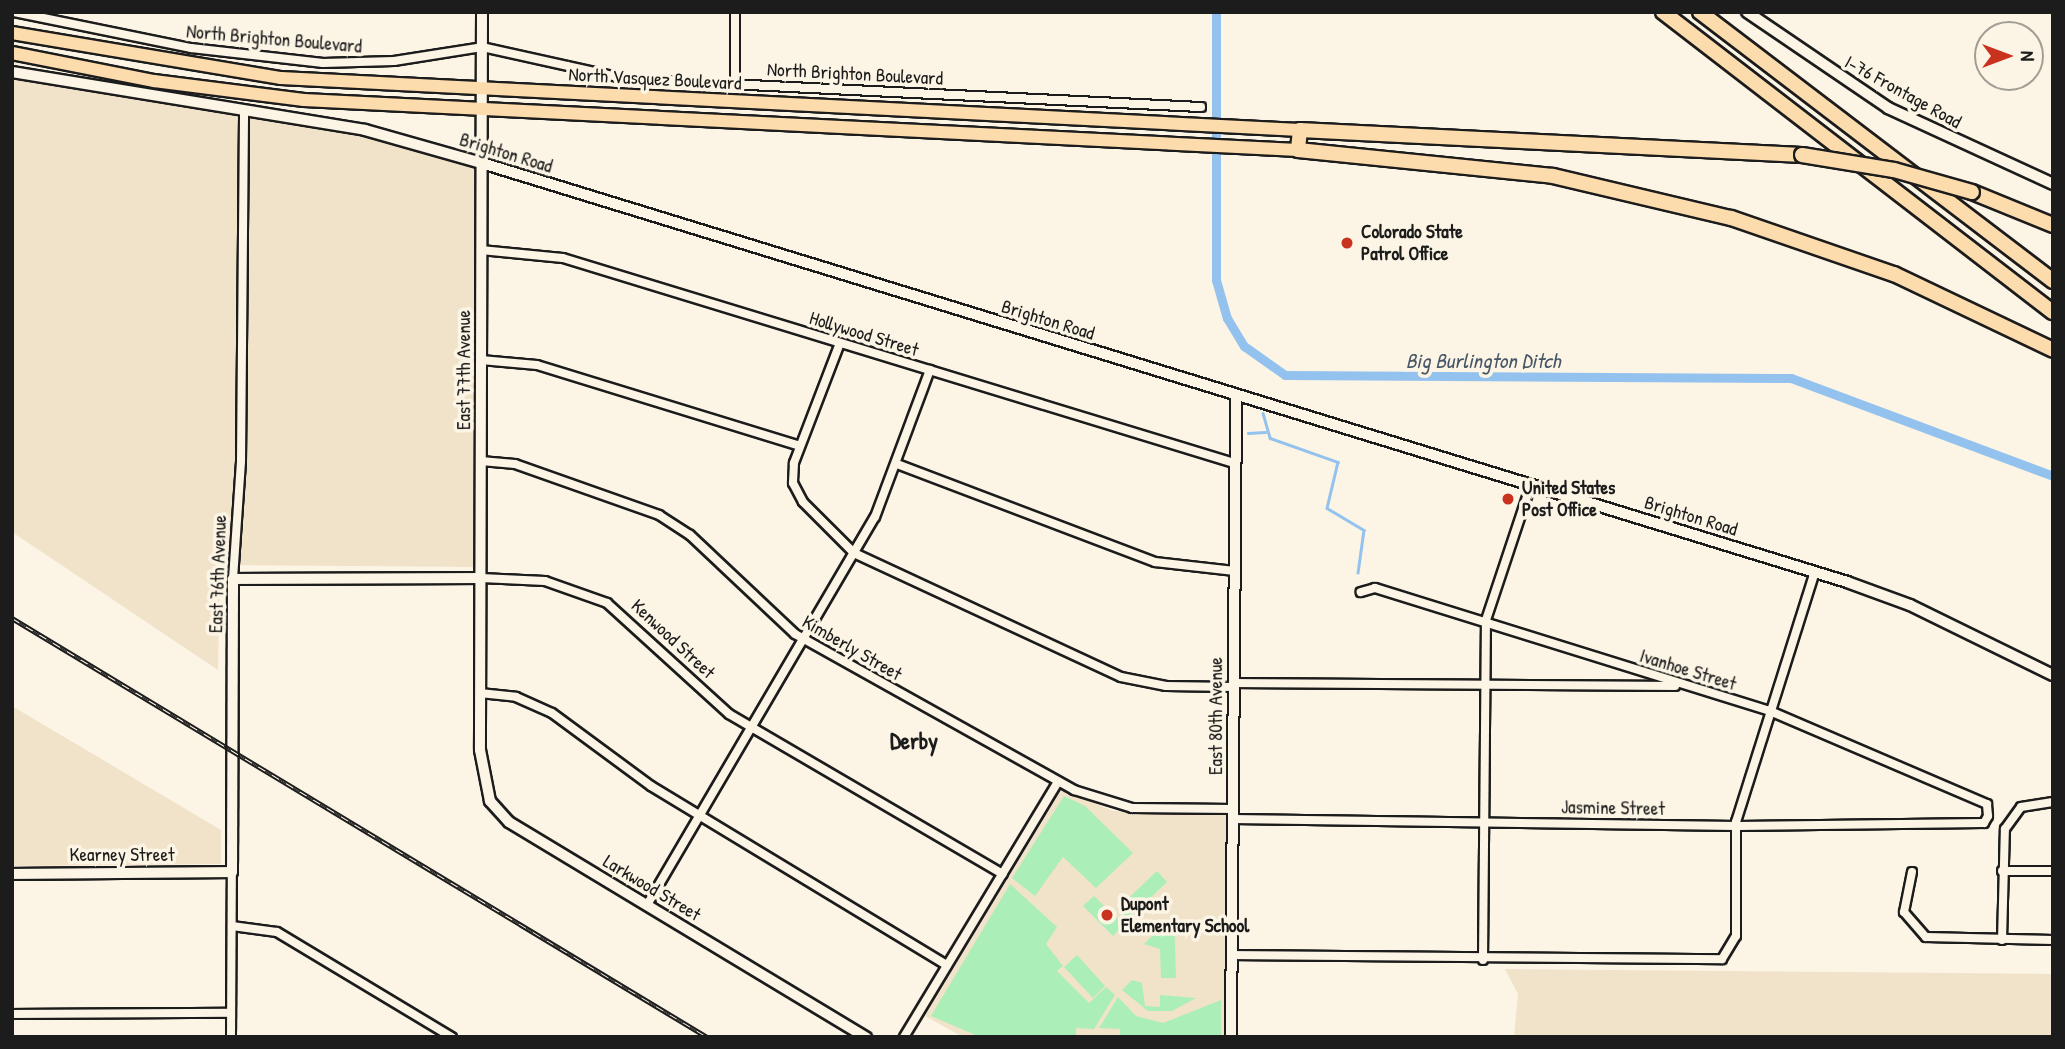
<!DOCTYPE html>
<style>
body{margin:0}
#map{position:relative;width:2065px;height:1049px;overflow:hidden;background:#fcf5e5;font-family:"Patrick Hand",sans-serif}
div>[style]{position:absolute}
.built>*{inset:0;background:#f1e2ca}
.green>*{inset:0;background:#aceeb7}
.stream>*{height:2.5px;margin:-1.25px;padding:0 1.25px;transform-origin:1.25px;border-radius:1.25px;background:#94c2ee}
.canal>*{height:9px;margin:-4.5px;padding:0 4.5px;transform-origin:4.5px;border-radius:4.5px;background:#94c2ee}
.roads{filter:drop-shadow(2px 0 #1c1c1c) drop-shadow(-2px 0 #1c1c1c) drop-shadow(0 2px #1c1c1c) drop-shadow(0 -2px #1c1c1c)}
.minor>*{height:8px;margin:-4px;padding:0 4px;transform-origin:4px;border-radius:4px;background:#fcf5e5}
.tertiary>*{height:10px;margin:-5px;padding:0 5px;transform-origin:5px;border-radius:5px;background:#fcf5e5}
.trunk>*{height:12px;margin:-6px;padding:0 6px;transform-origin:6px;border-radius:6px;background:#fcdcac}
.motorway>*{height:14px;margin:-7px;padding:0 7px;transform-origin:7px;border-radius:7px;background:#fcdcac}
.rail>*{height:5px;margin-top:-2.5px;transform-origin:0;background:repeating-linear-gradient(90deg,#fcf5e5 0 8px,#1c1c1c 0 16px);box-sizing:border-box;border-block:2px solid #1c1c1c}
.bridges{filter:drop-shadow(2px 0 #1c1c1c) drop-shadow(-2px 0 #1c1c1c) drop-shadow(0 2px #1c1c1c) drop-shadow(0 -2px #1c1c1c)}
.motorway-bridge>*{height:14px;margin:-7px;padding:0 7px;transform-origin:7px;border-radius:7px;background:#fcdcac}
.dots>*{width:19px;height:19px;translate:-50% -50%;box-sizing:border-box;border:4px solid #fcf5e5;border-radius:50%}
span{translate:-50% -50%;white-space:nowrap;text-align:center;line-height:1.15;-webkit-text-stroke:7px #fcf5e5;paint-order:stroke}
.street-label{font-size:19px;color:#1c1c1c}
.poi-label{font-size:19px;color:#1c1c1c;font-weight:700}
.left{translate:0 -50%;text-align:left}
.water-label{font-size:21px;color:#465666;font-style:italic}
.quarter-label{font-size:23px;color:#1c1c1c;font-weight:700}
.frame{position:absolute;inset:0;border:14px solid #1c1c1c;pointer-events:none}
.north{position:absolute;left:1974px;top:21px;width:70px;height:70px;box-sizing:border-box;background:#fcf5e5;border:2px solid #a29e95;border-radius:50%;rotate:90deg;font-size:19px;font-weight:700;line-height:28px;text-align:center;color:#1c1c1c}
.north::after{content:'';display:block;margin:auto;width:24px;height:32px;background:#c8321e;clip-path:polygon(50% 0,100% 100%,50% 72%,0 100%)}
</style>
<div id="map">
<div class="built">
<i style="clip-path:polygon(12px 72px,129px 96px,314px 122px,479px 163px,481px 567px,220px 565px,218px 670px,12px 532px)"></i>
<i style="clip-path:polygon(12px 706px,221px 830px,221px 864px,12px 866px)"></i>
<i style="clip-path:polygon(1062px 789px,1113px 811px,1228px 814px,1226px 1037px,963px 1037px,925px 1016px)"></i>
<i style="clip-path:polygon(1505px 969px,2053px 974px,2053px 1037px,1514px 1037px,1518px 994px)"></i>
</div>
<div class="green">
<i style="clip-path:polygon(1064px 796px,1085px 806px,1133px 853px,1096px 888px,1063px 857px,1035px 896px,1012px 878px)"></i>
<i style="clip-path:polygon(1157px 871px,1167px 882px,1127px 920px,1117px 909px)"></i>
<i style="clip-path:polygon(1010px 884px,1057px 927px,1046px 944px,1063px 966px,1057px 971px,1089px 1003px,1106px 987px,1115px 995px,1094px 1029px,1076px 1028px,1076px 1037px,980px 1037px,931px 1016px)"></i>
<i style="clip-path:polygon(1094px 896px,1124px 925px,1113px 936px,1083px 906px)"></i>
<i style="clip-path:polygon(1174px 914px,1176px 978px,1161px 978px,1160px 949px,1144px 944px)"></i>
<i style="clip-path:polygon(1077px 955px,1105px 986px,1093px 998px,1064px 967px)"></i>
<i style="clip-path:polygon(1132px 980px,1142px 983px,1145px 1006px,1160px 1007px,1160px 995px,1196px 998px,1172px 1011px,1148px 1011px,1122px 990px)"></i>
<i style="clip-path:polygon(1118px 997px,1136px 1016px,1163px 1023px,1221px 1000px,1221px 1037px,1120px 1037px,1120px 1029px,1099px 1028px)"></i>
</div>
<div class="stream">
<i style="left:1263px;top:413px;width:26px;rotate:74deg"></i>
<i style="left:1270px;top:438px;width:72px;rotate:19.4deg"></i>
<i style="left:1338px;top:462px;width:47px;rotate:103.4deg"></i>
<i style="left:1327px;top:508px;width:43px;rotate:30.7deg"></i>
<i style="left:1364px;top:530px;width:43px;rotate:97.9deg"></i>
<i style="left:1248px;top:433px;width:17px;rotate:-3deg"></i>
</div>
<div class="canal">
<i style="left:1216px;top:12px;width:268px;rotate:90deg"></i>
<i style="left:1216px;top:280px;width:40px;rotate:74deg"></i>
<i style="left:1227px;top:318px;width:33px;rotate:59deg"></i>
<i style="left:1244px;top:346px;width:50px;rotate:35.3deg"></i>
<i style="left:1285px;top:375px;width:506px;rotate:0.34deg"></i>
<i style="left:1791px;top:378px;width:280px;rotate:20.5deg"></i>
</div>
<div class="roads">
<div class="minor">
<i style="left:14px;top:12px;width:181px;rotate:11.5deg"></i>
<i style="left:191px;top:48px;width:133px;rotate:6.5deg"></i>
<i style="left:323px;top:63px;width:71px;rotate:-1.6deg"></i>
<i style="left:394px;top:61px;width:89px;rotate:-9deg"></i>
<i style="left:482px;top:47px;width:148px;rotate:12.5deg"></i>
<i style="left:626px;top:79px;width:576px;rotate:2.79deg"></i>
<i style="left:735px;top:12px;width:72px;rotate:90deg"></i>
<i style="left:481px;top:250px;width:82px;rotate:5.6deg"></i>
<i style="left:563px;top:258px;width:702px;rotate:16.99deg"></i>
<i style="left:840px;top:343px;width:129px;rotate:111deg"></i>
<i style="left:794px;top:463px;width:20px;rotate:93deg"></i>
<i style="left:793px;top:483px;width:21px;rotate:62deg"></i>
<i style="left:803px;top:502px;width:72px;rotate:45deg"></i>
<i style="left:854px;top:553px;width:294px;rotate:24.9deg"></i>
<i style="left:1121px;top:677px;width:46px;rotate:11.3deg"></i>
<i style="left:1166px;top:686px;width:68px;rotate:0.8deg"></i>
<i style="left:481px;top:360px;width:56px;rotate:5.1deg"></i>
<i style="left:537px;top:365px;width:275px;rotate:17.1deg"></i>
<i style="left:481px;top:461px;width:34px;rotate:5deg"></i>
<i style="left:515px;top:464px;width:153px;rotate:19.5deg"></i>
<i style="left:659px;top:515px;width:37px;rotate:33deg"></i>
<i style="left:690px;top:535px;width:144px;rotate:43.3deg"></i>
<i style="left:795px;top:634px;width:320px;rotate:29.2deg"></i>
<i style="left:1074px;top:790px;width:61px;rotate:17.2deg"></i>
<i style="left:1132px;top:808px;width:101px;rotate:0.6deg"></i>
<i style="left:897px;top:464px;width:276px;rotate:20.8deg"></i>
<i style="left:1155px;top:562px;width:80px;rotate:6.5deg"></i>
<i style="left:481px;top:578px;width:64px;rotate:2.7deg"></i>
<i style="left:545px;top:581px;width:66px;rotate:19.5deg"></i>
<i style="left:607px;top:603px;width:165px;rotate:42.3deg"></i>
<i style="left:729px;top:714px;width:317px;rotate:30.3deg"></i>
<i style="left:233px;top:579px;width:118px;rotate:-86.1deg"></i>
<i style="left:241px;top:461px;width:349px;rotate:-89.5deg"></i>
<i style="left:1234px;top:683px;width:441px;rotate:0.4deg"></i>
<i style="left:480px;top:693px;width:36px;rotate:6deg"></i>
<i style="left:516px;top:697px;width:39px;rotate:24deg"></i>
<i style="left:552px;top:713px;width:123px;rotate:36.4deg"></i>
<i style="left:651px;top:786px;width:346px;rotate:31.2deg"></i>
<i style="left:1233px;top:819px;width:503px;rotate:0.8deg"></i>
<i style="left:1736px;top:826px;width:248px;rotate:-0.7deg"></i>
<i style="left:1984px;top:823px;width:8px;rotate:-60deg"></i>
<i style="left:1988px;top:816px;width:12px;rotate:-95deg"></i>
<i style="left:1987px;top:804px;width:236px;rotate:-156.8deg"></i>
<i style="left:1770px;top:711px;width:414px;rotate:-162.7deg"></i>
<i style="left:1375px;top:588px;width:15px;rotate:164deg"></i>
<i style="left:2002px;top:871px;width:51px"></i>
<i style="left:1912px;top:872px;width:41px;rotate:101.3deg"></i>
<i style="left:1904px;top:912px;width:33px;rotate:49deg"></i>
<i style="left:1926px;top:937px;width:127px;rotate:1.4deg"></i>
<i style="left:647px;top:905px;width:450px;rotate:-59.6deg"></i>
<i style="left:875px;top:517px;width:157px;rotate:-69.5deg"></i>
<i style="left:232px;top:926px;width:45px;rotate:7.6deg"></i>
<i style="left:277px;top:932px;width:204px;rotate:31deg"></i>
<i style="left:2002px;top:940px;width:111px;rotate:-88.5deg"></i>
<i style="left:2005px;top:829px;width:27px;rotate:-54deg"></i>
<i style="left:2021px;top:807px;width:32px;rotate:-9deg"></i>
<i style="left:1232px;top:955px;width:490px;rotate:0.5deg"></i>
<i style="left:1722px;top:959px;width:27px;rotate:-59deg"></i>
<i style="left:1736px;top:936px;width:114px;rotate:-90deg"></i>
<i style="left:1736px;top:822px;width:262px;rotate:-72.5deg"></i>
<i style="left:1483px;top:960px;width:340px;rotate:-89.5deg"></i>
<i style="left:1486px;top:620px;width:142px;rotate:-71.6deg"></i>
<i style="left:12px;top:1014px;width:219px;rotate:-0.3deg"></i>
<i style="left:231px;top:1037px;width:165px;rotate:-89.7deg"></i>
<i style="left:904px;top:1037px;width:298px;rotate:-58.9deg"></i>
</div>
<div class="tertiary">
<i style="left:482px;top:12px;width:738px;rotate:90.16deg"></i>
<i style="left:480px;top:750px;width:52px;rotate:78.9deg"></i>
<i style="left:490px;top:801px;width:28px;rotate:48deg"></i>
<i style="left:509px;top:822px;width:417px;rotate:31.1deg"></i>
<i style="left:1747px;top:12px;width:171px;rotate:34.2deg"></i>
<i style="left:1888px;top:108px;width:182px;rotate:24.7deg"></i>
<i style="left:12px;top:72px;width:358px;rotate:9.3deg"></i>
<i style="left:365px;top:130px;width:122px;rotate:15.8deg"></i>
<i style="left:482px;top:163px;width:1428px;rotate:17.06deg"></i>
<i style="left:1847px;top:582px;width:67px;rotate:20.1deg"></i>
<i style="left:1910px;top:605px;width:159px;rotate:26.1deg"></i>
<i style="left:12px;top:874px;width:220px;rotate:-0.5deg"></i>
<i style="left:232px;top:872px;width:293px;rotate:-89.8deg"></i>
<i style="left:233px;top:579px;width:248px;rotate:-0.2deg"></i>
<i style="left:1231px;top:1037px;width:641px;rotate:-89.55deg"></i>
</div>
<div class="trunk">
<i style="left:12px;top:33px;width:273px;rotate:9.5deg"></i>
<i style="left:281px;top:78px;width:1020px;rotate:2.92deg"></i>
<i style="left:12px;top:53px;width:145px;rotate:11.2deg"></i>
<i style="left:154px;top:81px;width:151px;rotate:7.2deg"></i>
<i style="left:304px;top:100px;width:995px;rotate:2.88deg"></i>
</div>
<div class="motorway">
<i style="left:1663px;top:12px;width:492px;rotate:37.6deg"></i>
<i style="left:1700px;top:12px;width:444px;rotate:37.3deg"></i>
<i style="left:1802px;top:155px;width:503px;rotate:-177.15deg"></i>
<i style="left:1300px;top:130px;width:20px;rotate:96deg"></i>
<i style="left:1298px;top:150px;width:256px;rotate:5.8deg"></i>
<i style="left:1553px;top:176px;width:183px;rotate:13.3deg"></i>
<i style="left:1731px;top:218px;width:172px;rotate:19deg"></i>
<i style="left:1894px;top:274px;width:176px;rotate:25.5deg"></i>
<i style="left:1972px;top:192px;width:87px;rotate:22.2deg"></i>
</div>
</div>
<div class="rail">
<i style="left:12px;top:618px;width:812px;rotate:31.08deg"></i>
</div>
<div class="bridges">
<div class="motorway-bridge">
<i style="left:1802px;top:155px;width:93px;rotate:9.3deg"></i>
<i style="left:1894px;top:170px;width:81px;rotate:15.8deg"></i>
</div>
</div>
<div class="dots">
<i style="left:1347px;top:243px;background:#c8321e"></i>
<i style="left:1508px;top:499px;background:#c8321e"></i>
<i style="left:1107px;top:915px;background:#c8321e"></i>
</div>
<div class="street-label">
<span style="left:274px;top:39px;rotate:5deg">North Brighton Boulevard</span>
<span style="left:855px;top:74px;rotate:3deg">North Brighton Boulevard</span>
<span style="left:655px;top:79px;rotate:3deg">North Vasquez Boulevard</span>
<span style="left:1903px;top:92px;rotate:29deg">I-76 Frontage Road</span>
<span style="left:506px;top:153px;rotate:17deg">Brighton Road</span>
<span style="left:1048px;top:320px;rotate:17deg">Brighton Road</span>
<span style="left:864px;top:334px;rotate:17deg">Hollywood Street</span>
<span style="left:464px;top:370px;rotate:-90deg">East 77th Avenue</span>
<span style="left:1691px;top:516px;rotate:17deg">Brighton Road</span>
<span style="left:218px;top:574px;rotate:-88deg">East 76th Avenue</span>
<span style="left:673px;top:639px;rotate:43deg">Kenwood Street</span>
<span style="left:852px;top:648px;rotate:30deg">Kimberly Street</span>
<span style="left:1688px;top:670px;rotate:17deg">Ivanhoe Street</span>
<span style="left:1216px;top:716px;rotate:-90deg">East 80th Avenue</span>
<span style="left:1613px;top:808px;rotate:1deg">Jasmine Street</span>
<span style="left:122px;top:855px">Kearney Street</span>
<span style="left:652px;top:888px;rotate:31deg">Larkwood Street</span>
</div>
<div class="poi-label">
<span class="left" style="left:1361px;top:243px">Colorado State<br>Patrol Office</span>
<span class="left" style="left:1522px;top:499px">United States<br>Post Office</span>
<span class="left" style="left:1121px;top:915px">Dupont<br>Elementary School</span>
</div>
<div class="water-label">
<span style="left:1483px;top:361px">Big Burlington Ditch</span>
</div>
<div class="quarter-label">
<span style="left:914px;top:741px">Derby</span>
</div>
<div class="frame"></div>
<div class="north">N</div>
</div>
